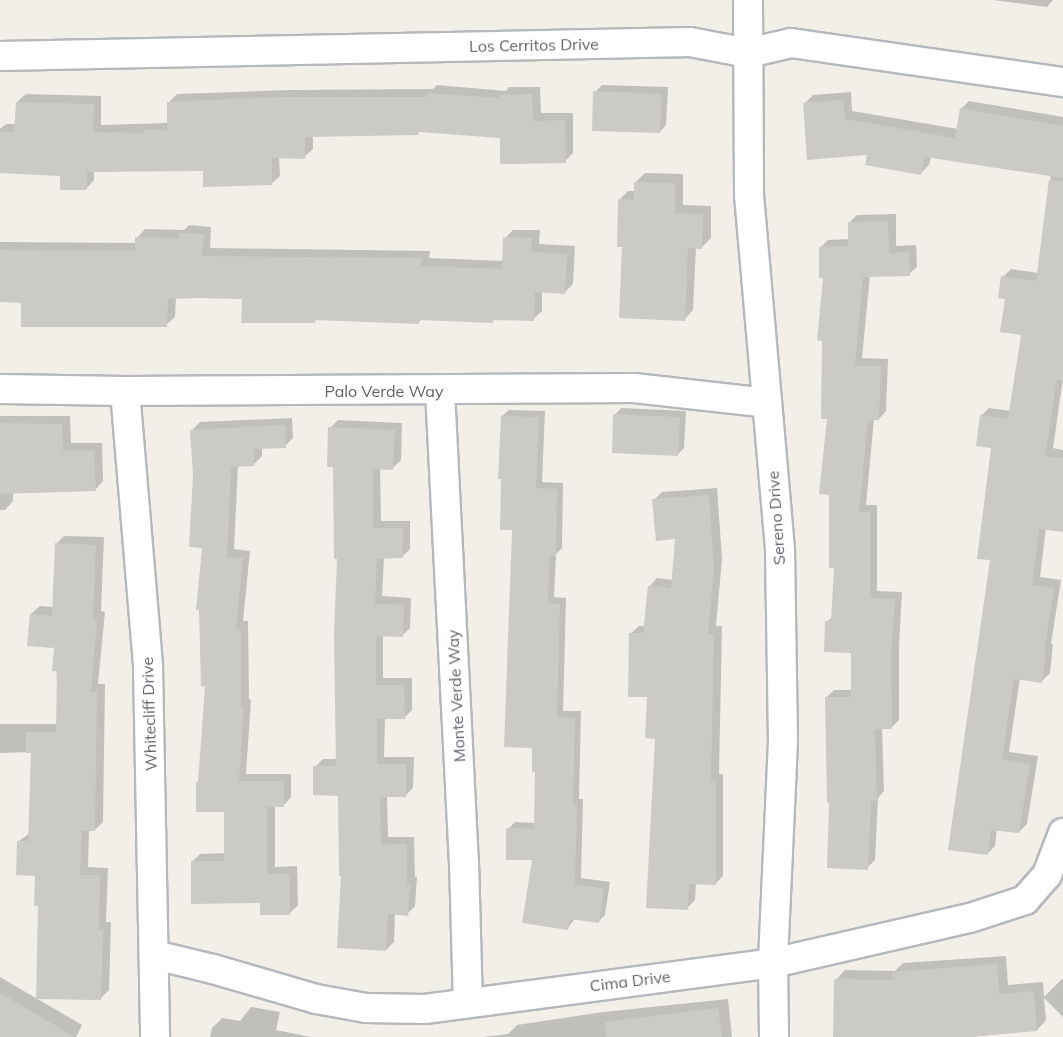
<!DOCTYPE html>
<style>
body{margin:0}
#map{position:relative;width:1063px;height:1037px;overflow:hidden;background:#f1efe8;font-family:Mulish,sans-serif}
div>[style]{position:absolute}
.shadow>*{inset:0;background:#0003}
.building>*{inset:0;background:#cccac5}
.roads{filter:drop-shadow(2px 0 #b5b8bc) drop-shadow(-2px 0 #b5b8bc) drop-shadow(0 2px #b5b8bc) drop-shadow(0 -2px #b5b8bc)}
.minor>*{height:28px;margin:-14px;padding:0 14px;transform-origin:14px;border-radius:14px;background:#fff}
span{translate:-50% -50%;white-space:nowrap;text-align:center;line-height:1.15;-webkit-text-stroke:4.5px #fff;paint-order:stroke}
.street-label{font-size:16px;color:#5f6368}
</style>
<div id="map">
<div class="shadow">
<i style="clip-path:polygon(993px 0,1053px 0,1047px 7px)"></i>
<i style="clip-path:polygon(437px 85px,506px 91px,509px 87px,540px 87px,541px 113px,573px 113px,573px 153px,565px 161px,501px 136px,421px 130px,418px 133px,313px 136px,313px 149px,304px 157px,279px 157px,280px 176px,271px 184px,204px 170px,94px 171px,94px 180px,86px 189px,61px 175px,0 172px,0 129px,6px 124px,16px 124px,17px 102px,26px 94px,101px 96px,101px 125px,168px 123px,168px 103px,177px 94px,291px 90px,433px 89px)"></i>
<i style="clip-path:polygon(602px 85px,668px 87px,666px 125px,660px 132px,595px 92px)"></i>
<i style="clip-path:polygon(851px 92px,852px 111px,958px 129px,961px 109px,969px 101px,1063px 117px,1063px 379px,1053px 448px,1063px 450px,1063px 531px,1046px 528px,1040px 577px,1061px 580px,1051px 644px,1053px 644px,1050px 673px,1042px 681px,1020px 678px,1009px 752px,1038px 756px,1027px 824px,1019px 832px,997px 829px,995px 846px,987px 854px,993px 447px,981px 416px,989px 408px,1011px 411px,1023px 334px,1007px 298px,1003px 277px,1011px 269px,1038px 273px,1051px 174px,931px 157px,929px 165px,921px 173px,869px 153px,804px 104px,813px 95px)"></i>
<i style="clip-path:polygon(645px 173px,683px 174px,683px 205px,711px 206px,711px 238px,702px 247px,696px 247px,693px 310px,685px 319px,624px 245px,619px 200px,628px 191px,635px 191px,636px 182px)"></i>
<i style="clip-path:polygon(896px 214px,896px 246px,916px 245px,917px 267px,909px 274px,870px 275px,862px 358px,888px 359px,886px 411px,879px 419px,874px 419px,866px 505px,877px 505px,877px 591px,902px 592px,899px 646px,899px 720px,891px 728px,882px 728px,884px 791px,878px 798px,875px 860px,867px 868px,831px 801px,826px 698px,834px 690px,853px 690px,853px 651px,827px 622px,833px 616px,835px 567px,825px 276px,820px 248px,828px 240px,849px 239px,849px 223px,857px 215px)"></i>
<i style="clip-path:polygon(189px 225px,211px 227px,210px 248px,430px 251px,429px 258px,504px 261px,505px 238px,513px 230px,540px 230px,539px 244px,575px 246px,573px 284px,565px 292px,542px 291px,542px 311px,533px 319px,496px 318px,492px 322px,422px 318px,419px 322px,318px 318px,314px 322px,243px 298px,176px 297px,175px 317px,166px 325px,22px 301px,0 301px,0 242px,137px 243px,137px 238px,145px 229px,184px 230px)"></i>
<i style="clip-path:polygon(621px 408px,686px 411px,684px 448px,677px 455px,615px 415px)"></i>
<i style="clip-path:polygon(509px 410px,545px 411px,542px 482px,563px 483px,562px 548px,556px 554px,554px 597px,566px 598px,563px 711px,581px 711px,579px 799px,583px 799px,581px 878px,610px 882px,605px 915px,598px 922px,575px 918px,568px 928px,534px 859px,508px 829px,515px 822px,535px 823px,537px 770px,502px 416px)"></i>
<i style="clip-path:polygon(0 416px,70px 416px,71px 443px,102px 443px,103px 481px,95px 490px,13px 492px,13px 501px,5px 510px,0 510px)"></i>
<i style="clip-path:polygon(292px 418px,293px 438px,285px 446px,262px 447px,262px 456px,254px 464px,238px 465px,234px 549px,250px 551px,243px 621px,248px 621px,249px 699px,251px 700px,246px 774px,291px 774px,291px 797px,283px 806px,275px 806px,275px 867px,297px 866px,298px 905px,290px 913px,261px 902px,192px 862px,200px 854px,226px 853px,226px 810px,197px 782px,200px 780px,207px 685px,201px 609px,204px 546px,194px 476px,192px 430px,200px 422px)"></i>
<i style="clip-path:polygon(338px 420px,402px 423px,401px 460px,393px 468px,380px 468px,381px 521px,410px 521px,410px 549px,402px 557px,384px 557px,382px 596px,411px 598px,410px 628px,402px 636px,383px 635px,383px 678px,412px 678px,412px 710px,404px 718px,385px 718px,384px 757px,414px 757px,413px 788px,405px 796px,387px 795px,388px 837px,414px 837px,415px 877px,417px 877px,415px 906px,407px 914px,395px 913px,394px 942px,386px 950px,343px 874px,339px 794px,315px 767px,323px 759px,338px 759px,339px 557px,335px 466px,330px 428px)"></i>
<i style="clip-path:polygon(717px 488px,722px 559px,716px 626px,722px 626px,719px 774px,723px 774px,723px 876px,715px 884px,696px 883px,695px 900px,687px 908px,649px 696px,630px 634px,639px 626px,645px 626px,649px 587px,657px 578px,673px 580px,677px 538px,654px 500px,662px 492px)"></i>
<i style="clip-path:polygon(64px 536px,104px 537px,101px 611px,105px 612px,98px 684px,105px 684px,103px 822px,95px 830px,89px 830px,88px 867px,108px 868px,106px 922px,111px 922px,109px 990px,101px 998px,40px 905px,36px 874px,19px 841px,30px 833px,33px 752px,0 753px,0 724px,58px 724px,56px 647px,31px 614px,40px 606px,54px 607px,56px 544px)"></i>
<i style="clip-path:polygon(1006px 956px,1008px 985px,1043px 982px,1044px 997px,1063px 978px,1063px 1017px,1044px 998px,1046px 1020px,1037px 1030px,971px 1037px,834px 1037px,836px 980px,845px 970px,895px 971px,903px 963px)"></i>
<i style="clip-path:polygon(0 977px,82px 1025px,76px 1037px,0 1037px)"></i>
<i style="clip-path:polygon(728px 999px,732px 1037px,482px 1037px,508px 1034px,517px 1025px,603px 1012px)"></i>
<i style="clip-path:polygon(251px 1007px,280px 1012px,276px 1030px,311px 1037px,210px 1037px,212px 1028px,222px 1018px,240px 1021px)"></i>
</div>
<div class="building">
<i style="clip-path:polygon(593px 91px,662px 94px,660px 133px,592px 131px)"></i>
<i style="clip-path:polygon(427px 93px,499px 98px,499px 95px,532px 94px,533px 121px,565px 120px,566px 163px,500px 164px,500px 138px,419px 132px,419px 135px,305px 137px,305px 159px,272px 158px,272px 185px,203px 187px,203px 171px,87px 172px,87px 190px,60px 190px,60px 176px,0 173px,0 132px,14px 132px,16px 102px,94px 104px,93px 132px,143px 133px,143px 130px,167px 130px,167px 102px,281px 97px,427px 97px)"></i>
<i style="clip-path:polygon(843px 100px,845px 119px,955px 138px,960px 108px,1063px 126px,1063px 178px,925px 157px,921px 175px,865px 165px,867px 155px,807px 160px,803px 103px)"></i>
<i style="clip-path:polygon(1049px 180px,1063px 181px,1063px 381px,1057px 379px,1045px 456px,1063px 458px,1063px 532px,1039px 529px,1032px 585px,1054px 588px,1044px 652px,1046px 652px,1042px 683px,1014px 679px,1002px 759px,1030px 764px,1019px 833px,991px 830px,988px 855px,948px 850px,990px 560px,977px 559px,991px 448px,976px 446px,980px 415px,1008px 419px,1021px 335px,1000px 332px,1005px 299px,998px 298px,1001px 276px,1036px 281px)"></i>
<i style="clip-path:polygon(634px 182px,675px 183px,675px 213px,703px 214px,702px 249px,688px 248px,685px 321px,619px 318px,622px 247px,617px 247px,618px 199px,634px 200px)"></i>
<i style="clip-path:polygon(888px 221px,889px 253px,909px 252px,910px 276px,863px 277px,855px 366px,881px 366px,879px 420px,868px 420px,859px 512px,870px 512px,870px 598px,895px 599px,891px 654px,892px 729px,875px 729px,877px 801px,871px 801px,868px 870px,827px 868px,829px 803px,827px 803px,825px 697px,851px 697px,851px 653px,824px 652px,825px 621px,831px 621px,834px 568px,829px 568px,829px 495px,819px 494px,827px 419px,821px 419px,822px 341px,817px 340px,823px 278px,819px 278px,819px 247px,848px 246px,848px 222px)"></i>
<i style="clip-path:polygon(179px 233px,204px 234px,202px 256px,422px 258px,421px 266px,502px 269px,503px 237px,532px 238px,531px 252px,567px 254px,565px 294px,535px 292px,534px 321px,493px 320px,493px 323px,419px 320px,419px 324px,315px 320px,315px 323px,241px 323px,242px 299px,199px 298px,168px 299px,167px 327px,21px 327px,21px 303px,0 302px,0 250px,135px 251px,135px 237px,179px 238px)"></i>
<i style="clip-path:polygon(613px 414px,680px 417px,678px 456px,612px 453px)"></i>
<i style="clip-path:polygon(501px 416px,539px 417px,536px 488px,557px 489px,556px 556px,550px 556px,548px 603px,560px 604px,557px 717px,575px 718px,573px 805px,577px 805px,575px 884px,604px 889px,599px 923px,570px 919px,568px 930px,522px 923px,532px 860px,506px 860px,506px 828px,534px 829px,535px 772px,532px 772px,532px 748px,504px 747px,512px 530px,500px 530px,501px 479px,498px 479px)"></i>
<i style="clip-path:polygon(0 423px,62px 424px,63px 451px,94px 450px,96px 491px,0 494px)"></i>
<i style="clip-path:polygon(285px 425px,286px 448px,254px 449px,254px 466px,231px 467px,227px 557px,243px 558px,236px 629px,241px 629px,241px 707px,244px 707px,239px 781px,284px 781px,284px 807px,267px 807px,267px 874px,290px 874px,290px 915px,260px 915px,260px 903px,191px 904px,191px 861px,224px 861px,224px 812px,196px 812px,196px 782px,198px 782px,205px 686px,201px 687px,199px 610px,196px 610px,202px 548px,189px 547px,193px 476px,190px 430px)"></i>
<i style="clip-path:polygon(328px 427px,395px 430px,393px 470px,373px 469px,373px 528px,403px 528px,403px 558px,377px 559px,375px 604px,404px 605px,403px 637px,376px 636px,376px 685px,404px 685px,405px 719px,377px 719px,377px 764px,406px 764px,406px 797px,380px 797px,381px 845px,407px 844px,407px 884px,410px 884px,408px 916px,388px 914px,386px 951px,337px 948px,341px 876px,339px 876px,338px 796px,313px 795px,313px 766px,336px 766px,334px 634px,337px 559px,334px 559px,333px 467px,327px 467px)"></i>
<i style="clip-path:polygon(709px 495px,714px 568px,708px 634px,714px 634px,711px 781px,716px 781px,716px 885px,689px 884px,688px 910px,646px 908px,655px 739px,645px 738px,647px 697px,628px 697px,629px 633px,643px 633px,648px 586px,671px 588px,675px 539px,656px 541px,652px 499px)"></i>
<i style="clip-path:polygon(55px 543px,96px 545px,93px 619px,97px 620px,91px 692px,97px 692px,95px 831px,82px 831px,80px 875px,100px 875px,99px 930px,103px 930px,101px 1000px,36px 999px,38px 906px,34px 906px,35px 876px,16px 875px,17px 841px,28px 841px,31px 753px,26px 753px,26px 732px,56px 732px,57px 671px,52px 671px,54px 648px,27px 646px,30px 614px,52px 616px)"></i>
<i style="clip-path:polygon(997px 964px,999px 994px,1034px 991px,1037px 1031px,969px 1037px,833px 1037px,834px 979px,893px 980px,892px 972px)"></i>
<i style="clip-path:polygon(0 993px,75px 1037px,0 1037px)"></i>
<i style="clip-path:polygon(718px 1008px,722px 1037px,606px 1037px,605px 1022px)"></i>
</div>
<div class="roads">
<div class="minor">
<i style="left:748px;top:0;width:195px;rotate:89.7deg"></i>
<i style="left:749px;top:195px;width:357px;rotate:85deg"></i>
<i style="left:780px;top:551px;width:190px;rotate:89.1deg"></i>
<i style="left:783px;top:741px;width:222px;rotate:92.6deg"></i>
<i style="left:773px;top:963px;width:74px;rotate:89.2deg"></i>
<i style="left:0;top:56px;width:690px;rotate:-1.16deg"></i>
<i style="left:690px;top:42px;width:59px;rotate:10.7deg"></i>
<i style="left:748px;top:53px;width:44px;rotate:-13.1deg"></i>
<i style="left:791px;top:43px;width:275px;rotate:8.2deg"></i>
<i style="left:0;top:389px;width:125px;rotate:0.9deg"></i>
<i style="left:125px;top:391px;width:509px;rotate:-0.34deg"></i>
<i style="left:634px;top:388px;width:134px;rotate:6.4deg"></i>
<i style="left:125px;top:391px;width:277px;rotate:85.2deg"></i>
<i style="left:148px;top:667px;width:370px;rotate:88.9deg"></i>
<i style="left:440px;top:391px;width:472px;rotate:87.1deg"></i>
<i style="left:464px;top:862px;width:140px;rotate:88.4deg"></i>
<i style="left:155px;top:955px;width:60px;rotate:13.6deg"></i>
<i style="left:213px;top:969px;width:107px;rotate:16.2deg"></i>
<i style="left:316px;top:999px;width:51px;rotate:10.2deg"></i>
<i style="left:366px;top:1008px;width:59px;rotate:1deg"></i>
<i style="left:425px;top:1009px;width:351px;rotate:-7.5deg"></i>
<i style="left:773px;top:963px;width:202px;rotate:-12.9deg"></i>
<i style="left:970px;top:918px;width:58px;rotate:-18.1deg"></i>
<i style="left:1025px;top:900px;width:33px;rotate:-49deg"></i>
<i style="left:1047px;top:875px;width:45px;rotate:-69.1deg"></i>
</div>
</div>
<div class="street-label">
<span style="left:534px;top:45px;rotate:-1deg">Los Cerritos Drive</span>
<span style="left:384px;top:391px">Palo Verde Way</span>
<span style="left:776px;top:518px;rotate:-94deg">Sereno Drive</span>
<span style="left:456px;top:696px;rotate:-93deg">Monte Verde Way</span>
<span style="left:149px;top:714px;rotate:-92deg">Whitecliff Drive</span>
<span style="left:630px;top:981px;rotate:-7deg">Cima Drive</span>
</div>
</div>
